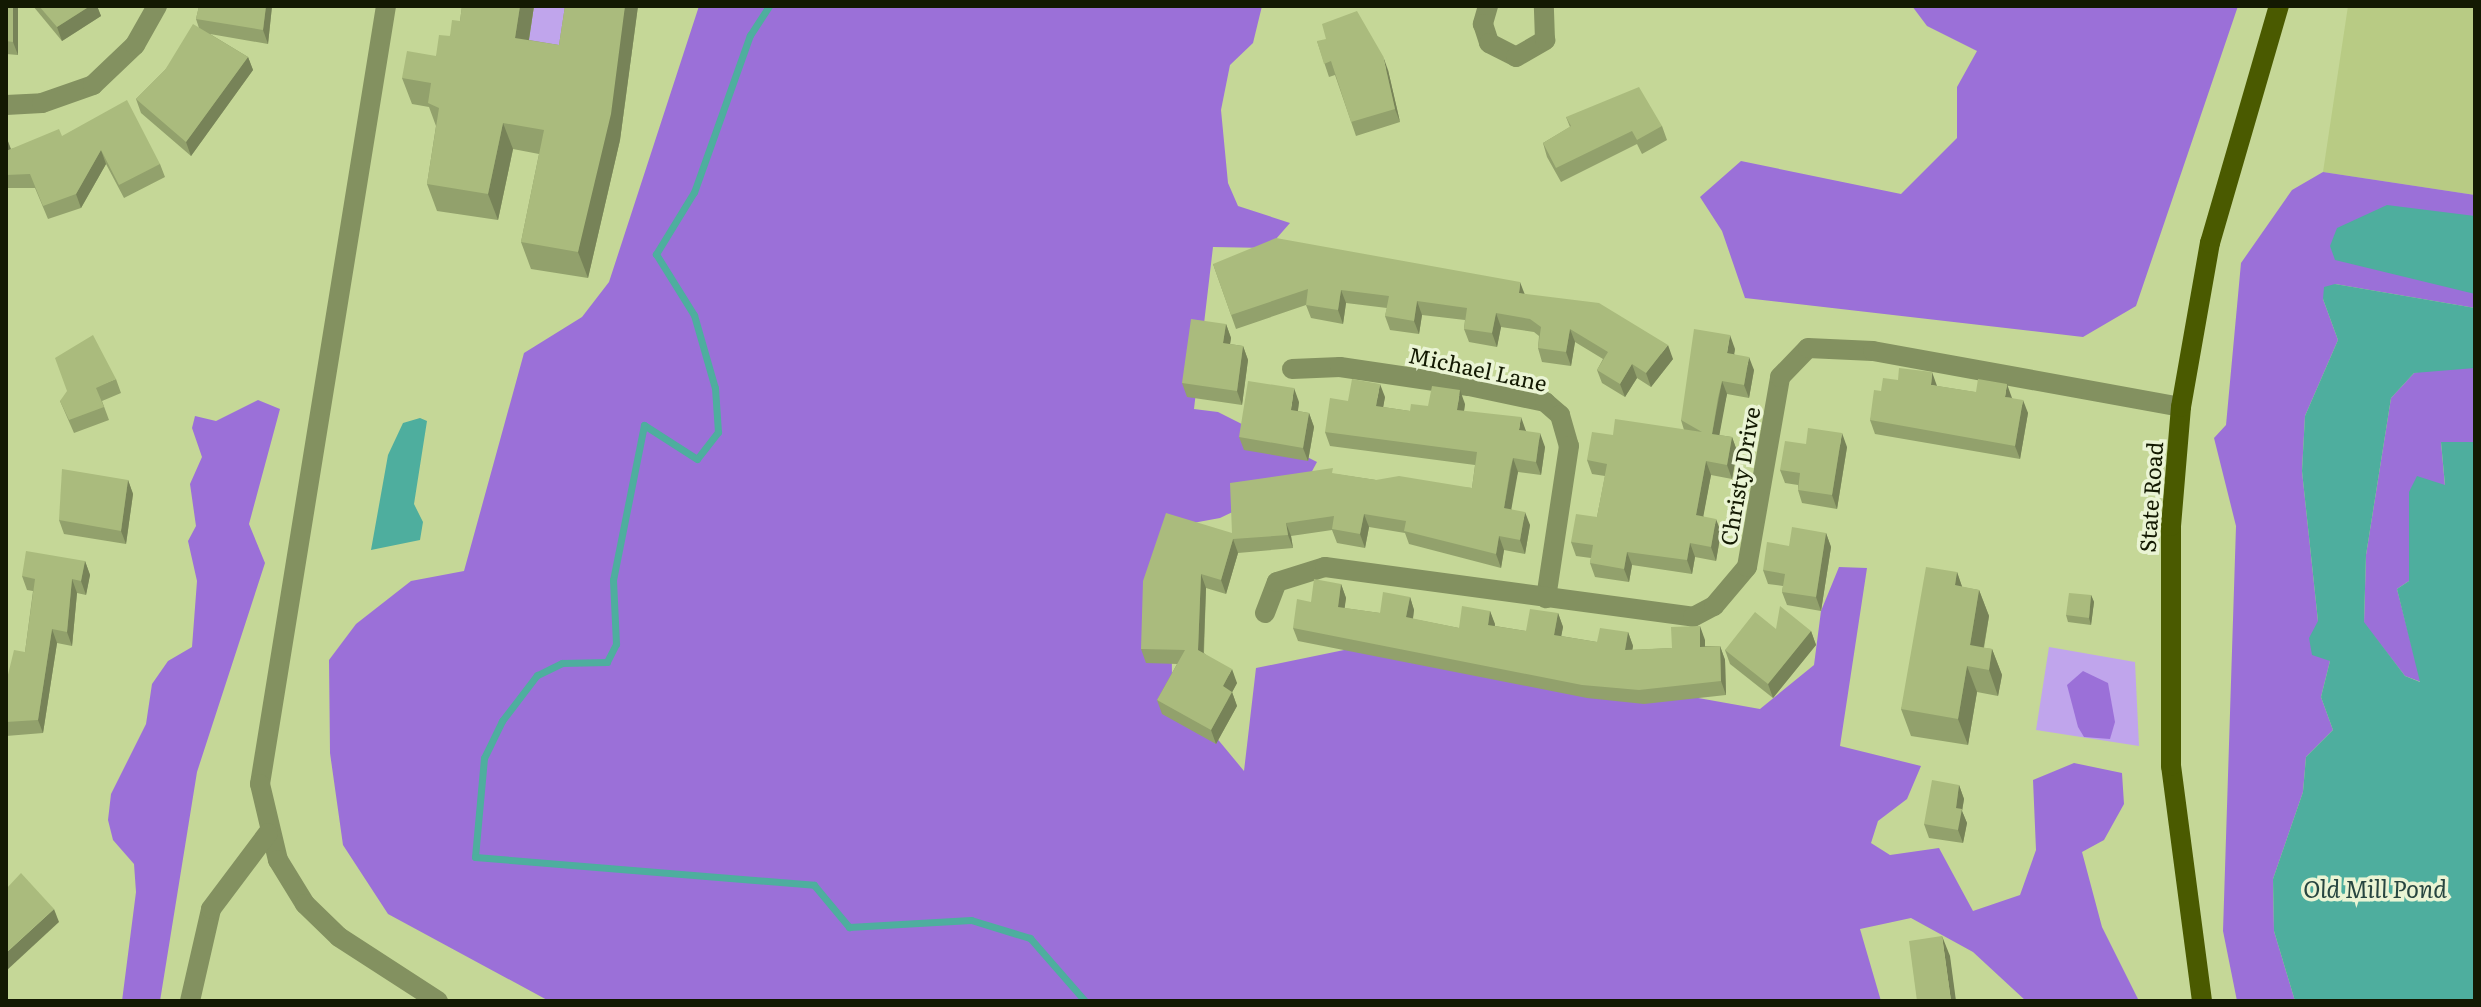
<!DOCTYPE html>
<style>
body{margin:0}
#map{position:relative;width:2481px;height:1007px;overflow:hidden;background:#c5d797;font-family:Literata,serif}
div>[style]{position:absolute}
.built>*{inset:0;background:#b8cb84}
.green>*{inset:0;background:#c0a5ec}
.forest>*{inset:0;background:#9b70d8}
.water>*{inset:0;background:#4eae9e}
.stream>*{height:7px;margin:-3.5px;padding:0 3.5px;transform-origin:3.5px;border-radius:3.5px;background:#4eae9e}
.minor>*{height:20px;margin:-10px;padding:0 10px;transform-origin:10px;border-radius:10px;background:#839160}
.major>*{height:20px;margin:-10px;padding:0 10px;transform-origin:10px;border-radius:10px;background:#4a5a00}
.wall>*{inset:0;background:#92a16c}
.shaded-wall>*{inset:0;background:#778358}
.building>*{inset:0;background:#aabb7d}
span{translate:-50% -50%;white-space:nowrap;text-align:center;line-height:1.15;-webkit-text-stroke:7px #eaf4d4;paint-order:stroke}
.street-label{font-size:22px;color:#131902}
.water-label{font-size:24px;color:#274540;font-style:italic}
.frame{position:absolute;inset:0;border:8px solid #131902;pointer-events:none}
</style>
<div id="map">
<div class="built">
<i style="clip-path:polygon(2348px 6px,2475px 6px,2475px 195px,2323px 172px)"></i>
</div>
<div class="green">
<i style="clip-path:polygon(534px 6px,579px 6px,569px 71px,522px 81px)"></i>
<i style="clip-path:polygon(2049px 647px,2135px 662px,2139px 746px,2036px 730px)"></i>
</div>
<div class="forest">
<i style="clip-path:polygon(699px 6px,1262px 6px,1253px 43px,1230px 65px,1221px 110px,1228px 183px,1238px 206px,1290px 223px,1268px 248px,1213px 247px,1194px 409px,1218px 412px,1317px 462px,1310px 475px,1220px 518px,1171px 527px,1172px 684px,1244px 771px,1256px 668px,1383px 642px,1760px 709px,1814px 665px,1821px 611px,1839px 567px,1867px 568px,1840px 746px,1921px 766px,1907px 799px,1878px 821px,1871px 843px,1890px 855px,1939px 848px,1973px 911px,2020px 895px,2036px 850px,2033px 780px,2074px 763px,2122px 773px,2124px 804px,2104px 840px,2082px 852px,2102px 927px,2139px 1001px,2026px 1001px,1973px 952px,1911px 918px,1860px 929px,1881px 1001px,549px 1001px,388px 914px,343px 845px,330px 753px,329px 660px,356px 624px,411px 581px,464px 571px,524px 353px,582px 317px,609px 282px)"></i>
<i style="clip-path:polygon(1912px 6px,2238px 6px,2136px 306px,2083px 337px,1745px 298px,1722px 231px,1700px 197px,1741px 161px,1901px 194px,1957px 138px,1957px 87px,1977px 51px,1927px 26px)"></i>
<i style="clip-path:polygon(2323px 172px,2475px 195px,2475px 308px,2335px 284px,2323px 299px,2338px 340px,2305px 416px,2302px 471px,2318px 621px,2330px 661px,2321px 697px,2333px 730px,2306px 757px,2303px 792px,2273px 879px,2274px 931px,2295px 1001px,2237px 1001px,2223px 931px,2236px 526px,2214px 438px,2226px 425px,2241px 263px,2292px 190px)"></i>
<i style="clip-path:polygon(2439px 367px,2475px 368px,2475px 442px,2441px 442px,2445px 486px,2409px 493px,2409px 581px,2397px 589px,2421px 682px,2405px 676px,2364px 623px,2366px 555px,2391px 398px,2414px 373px)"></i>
<i style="clip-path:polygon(258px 400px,280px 409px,249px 524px,265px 563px,197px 772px,160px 1001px,122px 1001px,136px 892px,134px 864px,113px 840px,108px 820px,111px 794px,146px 724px,152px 684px,168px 661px,192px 647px,197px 581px,188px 541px,196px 526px,190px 484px,202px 457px,192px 428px,195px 416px,216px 421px)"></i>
<i style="clip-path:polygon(2083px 671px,2108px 683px,2115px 722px,2110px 739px,2084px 737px,2078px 727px,2067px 685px)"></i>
</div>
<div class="water">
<i style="clip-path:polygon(2387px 205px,2475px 216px,2475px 294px,2335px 260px,2330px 246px,2337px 228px)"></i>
<i style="clip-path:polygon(2335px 284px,2475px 308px,2475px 368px,2414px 373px,2391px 398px,2366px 555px,2364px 622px,2405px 676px,2420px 682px,2397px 589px,2409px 581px,2409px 492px,2417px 476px,2445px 485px,2441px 442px,2475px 442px,2475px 1001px,2295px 1001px,2274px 931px,2273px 879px,2303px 792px,2306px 757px,2333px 730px,2321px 697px,2330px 661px,2312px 655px,2309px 638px,2318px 621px,2302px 471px,2305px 416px,2338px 340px,2323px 299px,2324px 287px)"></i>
<i style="clip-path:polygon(420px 418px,427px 421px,414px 504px,423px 522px,420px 540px,371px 550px,388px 455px,403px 423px)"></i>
</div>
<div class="stream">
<i style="left:769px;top:6px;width:35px;rotate:123deg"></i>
<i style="left:750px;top:35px;width:167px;rotate:109.6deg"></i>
<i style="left:694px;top:192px;width:73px;rotate:121.5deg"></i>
<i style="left:656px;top:254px;width:72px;rotate:58.1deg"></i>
<i style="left:694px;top:315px;width:76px;rotate:74deg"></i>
<i style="left:715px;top:388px;width:44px;rotate:86.1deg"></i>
<i style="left:718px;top:432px;width:34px;rotate:128deg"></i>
<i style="left:697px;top:459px;width:63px;rotate:-147.3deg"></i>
<i style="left:644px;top:425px;width:158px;rotate:101.3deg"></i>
<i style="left:613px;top:580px;width:64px;rotate:87.3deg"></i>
<i style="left:616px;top:644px;width:20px;rotate:117deg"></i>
<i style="left:607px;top:662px;width:45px;rotate:178.7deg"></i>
<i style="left:562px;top:663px;width:28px;rotate:154deg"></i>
<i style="left:537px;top:675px;width:58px;rotate:127.3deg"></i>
<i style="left:502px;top:721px;width:41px;rotate:115.9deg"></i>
<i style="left:484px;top:758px;width:99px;rotate:95.2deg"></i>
<i style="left:475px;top:857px;width:340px;rotate:4.7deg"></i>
<i style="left:814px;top:885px;width:55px;rotate:50.2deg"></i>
<i style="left:849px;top:927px;width:122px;rotate:-3.3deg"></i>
<i style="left:971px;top:920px;width:62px;rotate:17deg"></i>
<i style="left:1030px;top:938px;width:84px;rotate:48.9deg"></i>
</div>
<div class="minor">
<i style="left:386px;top:6px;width:788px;rotate:99.2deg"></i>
<i style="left:260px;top:784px;width:78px;rotate:76.7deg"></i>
<i style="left:278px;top:860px;width:52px;rotate:58.5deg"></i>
<i style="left:305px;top:904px;width:47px;rotate:44.1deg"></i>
<i style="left:339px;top:937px;width:118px;rotate:32.9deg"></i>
<i style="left:1488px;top:6px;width:19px;rotate:106deg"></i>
<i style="left:1483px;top:24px;width:20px;rotate:72deg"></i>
<i style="left:1489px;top:43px;width:30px;rotate:27deg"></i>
<i style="left:1516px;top:57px;width:34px;rotate:-30deg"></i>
<i style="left:1545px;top:40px;width:34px;rotate:-92deg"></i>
<i style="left:6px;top:105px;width:36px;rotate:-3deg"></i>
<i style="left:42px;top:103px;width:54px;rotate:-19.4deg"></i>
<i style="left:93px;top:85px;width:58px;rotate:-43.6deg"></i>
<i style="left:135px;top:45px;width:45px;rotate:-60.6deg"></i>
<i style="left:1292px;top:369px;width:48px;rotate:-2.4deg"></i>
<i style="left:1340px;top:367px;width:130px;rotate:8.4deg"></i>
<i style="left:1469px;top:386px;width:78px;rotate:11.9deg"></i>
<i style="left:1545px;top:402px;width:20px;rotate:41deg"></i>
<i style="left:1560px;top:415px;width:32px;rotate:74deg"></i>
<i style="left:1569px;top:446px;width:154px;rotate:98.6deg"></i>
<i style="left:1265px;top:613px;width:33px;rotate:-69deg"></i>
<i style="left:1277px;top:582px;width:50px;rotate:-17.4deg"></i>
<i style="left:1325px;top:567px;width:371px;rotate:7.7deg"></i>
<i style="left:1693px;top:617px;width:24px;rotate:-28deg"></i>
<i style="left:1714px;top:606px;width:51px;rotate:-49.8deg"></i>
<i style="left:1747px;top:567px;width:193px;rotate:-80.1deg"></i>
<i style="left:1780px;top:377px;width:40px;rotate:-46deg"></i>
<i style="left:1808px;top:348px;width:65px;rotate:2.6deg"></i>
<i style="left:1873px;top:351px;width:313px;rotate:10.3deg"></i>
<i style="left:190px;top:1001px;width:94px;rotate:-77.1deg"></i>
<i style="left:211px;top:909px;width:95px;rotate:-53.1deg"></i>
</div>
<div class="major">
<i style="left:2202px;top:1001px;width:237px;rotate:-97.5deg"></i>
<i style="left:2171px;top:766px;width:240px;rotate:-90deg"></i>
<i style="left:2171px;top:526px;width:119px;rotate:-85.2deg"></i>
<i style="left:2181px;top:407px;width:167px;rotate:-80deg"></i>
<i style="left:2210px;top:243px;width:247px;rotate:-73.8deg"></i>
</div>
<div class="wall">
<i style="clip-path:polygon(6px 6px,18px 6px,18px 55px,6px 54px)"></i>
<i style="clip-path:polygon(33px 6px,97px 6px,101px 16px,62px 41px)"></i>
<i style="clip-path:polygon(199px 6px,272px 6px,268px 44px,210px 34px,248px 57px,253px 70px,191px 156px,141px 113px,136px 99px,165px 70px,199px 28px,196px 19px)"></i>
<i style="clip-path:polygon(462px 6px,534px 6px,529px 40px,559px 45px,565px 6px,638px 6px,620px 140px,588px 278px,531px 269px,521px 242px,539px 154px,513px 149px,498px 220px,437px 211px,427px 184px,436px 126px,429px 107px,412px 104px,402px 78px,436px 56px,460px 21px)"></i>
<i style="clip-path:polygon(1317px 41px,1388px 70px,1400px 122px,1356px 136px,1335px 75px,1329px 77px)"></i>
<i style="clip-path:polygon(1566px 117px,1662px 126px,1667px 140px,1642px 154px,1637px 144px,1561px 182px,1547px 157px,1543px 143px,1570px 127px)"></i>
<i style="clip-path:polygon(6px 136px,11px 149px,62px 136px,160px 164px,165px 177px,124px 198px,106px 164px,81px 208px,48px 219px,35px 188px,6px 188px,6px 197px)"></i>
<i style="clip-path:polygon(1213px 264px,1525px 294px,1673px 359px,1651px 387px,1637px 378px,1625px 397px,1602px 383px,1597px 370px,1603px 359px,1575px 342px,1571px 366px,1542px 362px,1538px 348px,1539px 336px,1534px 332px,1501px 327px,1497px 347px,1469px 342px,1464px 329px,1465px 320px,1422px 315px,1419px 334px,1390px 330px,1385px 316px,1387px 308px,1346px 303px,1343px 324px,1311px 318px,1306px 305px,1236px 329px)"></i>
<i style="clip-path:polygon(1226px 324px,1231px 338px,1230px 344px,1243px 346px,1248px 360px,1242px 405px,1187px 397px,1182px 383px)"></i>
<i style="clip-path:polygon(1735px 349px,1734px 354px,1754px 370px,1749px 398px,1727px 394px,1723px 412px,1719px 435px,1732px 437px,1737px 451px,1732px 479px,1711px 475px,1703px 516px,1721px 532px,1716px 561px,1695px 557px,1692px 574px,1632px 565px,1629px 582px,1595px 577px,1590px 563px,1591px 558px,1576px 556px,1571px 542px,1597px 517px,1605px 476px,1592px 474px,1587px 460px,1613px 435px,1684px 430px,1681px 420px)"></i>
<i style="clip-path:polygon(116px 379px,121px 393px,102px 401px,109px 420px,74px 433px,60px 401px)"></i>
<i style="clip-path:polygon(1937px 386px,2012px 398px,2028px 413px,2020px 459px,1875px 434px,1870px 420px,1881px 391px)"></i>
<i style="clip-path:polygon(1385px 397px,1383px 407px,1410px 411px,1428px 406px,1465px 404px,1464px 411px,1526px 431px,1545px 447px,1541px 475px,1518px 472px,1515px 483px,1511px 509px,1530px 525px,1525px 554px,1504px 550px,1501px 568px,1409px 544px,1405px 533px,1369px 527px,1365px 548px,1337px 543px,1332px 530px,1291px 536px,1293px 548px,1238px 553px,1226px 594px,1206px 588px,1204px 653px,1237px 683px,1232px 692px,1237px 706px,1216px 744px,1162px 714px,1157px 700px,1177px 664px,1146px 663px,1141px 649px,1232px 533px,1335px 474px,1376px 480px,1472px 488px,1475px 465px,1330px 446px,1325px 432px,1348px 401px)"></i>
<i style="clip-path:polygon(1299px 402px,1298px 411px,1309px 413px,1314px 427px,1308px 461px,1244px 450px,1239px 437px)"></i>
<i style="clip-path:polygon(1806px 444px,1847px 447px,1837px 509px,1802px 503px,1798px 490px,1798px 485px,1785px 483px,1780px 470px)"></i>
<i style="clip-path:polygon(128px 480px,133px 494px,126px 544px,64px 534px,59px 520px)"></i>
<i style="clip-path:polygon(1826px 533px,1831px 547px,1821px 611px,1787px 605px,1782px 592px,1783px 586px,1768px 584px,1763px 570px,1789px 546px)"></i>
<i style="clip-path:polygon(85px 561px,90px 575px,86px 595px,77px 593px,72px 646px,57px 643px,43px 733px,6px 736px,6px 683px,25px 652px,33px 591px,27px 590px,22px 576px)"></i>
<i style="clip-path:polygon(1957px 572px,1962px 587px,1979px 590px,1989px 616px,1984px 648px,1992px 649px,2002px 675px,1998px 696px,1977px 692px,1968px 745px,1911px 736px,1901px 709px)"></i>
<i style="clip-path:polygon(1341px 584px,1346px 598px,1344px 608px,1380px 613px,1410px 597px,1414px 610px,1413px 619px,1459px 628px,1490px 611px,1495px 626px,1526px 631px,1558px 613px,1563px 627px,1561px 636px,1597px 642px,1628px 632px,1633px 646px,1632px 650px,1672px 648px,1705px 640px,1705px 646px,1720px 646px,1725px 660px,1726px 695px,1644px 704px,1587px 698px,1298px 641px,1293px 628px,1311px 602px)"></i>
<i style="clip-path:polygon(2091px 595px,2094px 602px,2091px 625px,2068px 622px,2066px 615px)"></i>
<i style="clip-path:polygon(1776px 629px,1811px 631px,1816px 645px,1773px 698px,1730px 664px,1725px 650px)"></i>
<i style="clip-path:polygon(1959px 785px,1964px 799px,1962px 811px,1967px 823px,1963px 843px,1929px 838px,1924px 824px)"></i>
</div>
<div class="shaded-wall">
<i style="clip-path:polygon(13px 6px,18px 6px,18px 55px,13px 42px)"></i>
<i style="clip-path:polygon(90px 6px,97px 6px,101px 16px,62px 41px,57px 27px)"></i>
<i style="clip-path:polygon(266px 6px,272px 6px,268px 44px,263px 30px)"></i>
<i style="clip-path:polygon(520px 6px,534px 6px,525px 65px,515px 38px)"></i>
<i style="clip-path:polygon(625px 6px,638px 6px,620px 140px,588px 278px,578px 252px)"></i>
<i style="clip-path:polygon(1383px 56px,1388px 70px,1400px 122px,1395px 109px)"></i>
<i style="clip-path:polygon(248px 57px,253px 70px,191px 156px,186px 142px)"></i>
<i style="clip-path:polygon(503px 123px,513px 149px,498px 220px,488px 194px)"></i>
<i style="clip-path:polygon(6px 136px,11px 150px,6px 154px)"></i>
<i style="clip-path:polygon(101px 150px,106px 164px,81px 208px,76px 194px)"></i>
<i style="clip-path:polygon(1520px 282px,1525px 295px,1519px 293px)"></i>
<i style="clip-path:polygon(1341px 290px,1346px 303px,1343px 324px,1338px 310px)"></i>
<i style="clip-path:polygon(1417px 301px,1422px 315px,1419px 334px,1414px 321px)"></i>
<i style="clip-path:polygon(1496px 313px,1501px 327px,1497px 347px,1492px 333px)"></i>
<i style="clip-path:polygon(1226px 324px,1231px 338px,1228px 357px,1223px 343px)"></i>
<i style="clip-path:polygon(1570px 329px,1575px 342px,1571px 366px,1566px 352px)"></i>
<i style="clip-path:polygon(1730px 335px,1735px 349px,1732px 367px,1727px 353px)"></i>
<i style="clip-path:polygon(1668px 345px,1673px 359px,1651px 387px,1646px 373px)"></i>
<i style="clip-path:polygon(1243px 346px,1248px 360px,1242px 405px,1237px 391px)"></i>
<i style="clip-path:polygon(1749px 357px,1754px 370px,1749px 398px,1744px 385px)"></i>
<i style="clip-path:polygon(1632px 364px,1637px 378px,1625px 397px,1620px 384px)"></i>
<i style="clip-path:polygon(1932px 372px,1937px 386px,1931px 385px)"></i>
<i style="clip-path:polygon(1722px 381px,1727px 394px,1717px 448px,1712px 434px)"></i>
<i style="clip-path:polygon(1380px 384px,1385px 397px,1381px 419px,1376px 406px)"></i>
<i style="clip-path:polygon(2007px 384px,2012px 398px,2005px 397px)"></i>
<i style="clip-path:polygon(1294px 388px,1299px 402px,1296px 423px,1291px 410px)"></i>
<i style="clip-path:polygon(1460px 390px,1465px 404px,1462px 424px,1457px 410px)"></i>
<i style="clip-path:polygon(2023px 400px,2028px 413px,2020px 459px,2015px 446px)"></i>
<i style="clip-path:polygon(1309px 413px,1314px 427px,1308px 461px,1303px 448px)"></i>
<i style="clip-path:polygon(1521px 417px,1526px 431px,1519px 430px)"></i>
<i style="clip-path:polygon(1540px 433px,1545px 447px,1541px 475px,1536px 462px)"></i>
<i style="clip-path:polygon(1842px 433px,1847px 447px,1837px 509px,1832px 495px)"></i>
<i style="clip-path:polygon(1732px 437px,1737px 451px,1732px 479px,1727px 465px)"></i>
<i style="clip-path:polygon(1513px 458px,1518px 472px,1509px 522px,1504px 508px)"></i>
<i style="clip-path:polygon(1706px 461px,1711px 475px,1701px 529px,1696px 515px)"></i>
<i style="clip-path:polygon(128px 480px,133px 494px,126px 544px,121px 531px)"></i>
<i style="clip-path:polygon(1525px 512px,1530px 525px,1525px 554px,1520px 540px)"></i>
<i style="clip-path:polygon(1364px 514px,1369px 527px,1365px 548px,1360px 534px)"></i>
<i style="clip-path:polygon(1716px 519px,1721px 532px,1716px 561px,1711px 547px)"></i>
<i style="clip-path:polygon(1286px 523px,1291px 536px,1293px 548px,1288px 535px)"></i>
<i style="clip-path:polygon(1826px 533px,1831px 547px,1821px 611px,1816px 597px)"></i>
<i style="clip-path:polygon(1499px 536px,1504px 550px,1501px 568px,1496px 554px)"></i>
<i style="clip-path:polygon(1233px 539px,1238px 553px,1226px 594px,1221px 580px)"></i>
<i style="clip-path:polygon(1690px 543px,1695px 557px,1692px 574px,1687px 560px)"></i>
<i style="clip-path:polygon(1627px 552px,1632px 565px,1629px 582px,1624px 569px)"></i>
<i style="clip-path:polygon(85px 561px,90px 575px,86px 595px,81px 581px)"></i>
<i style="clip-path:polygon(1957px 572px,1966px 598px,1955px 585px)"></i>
<i style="clip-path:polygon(1201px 574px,1206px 588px,1203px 664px,1198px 650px)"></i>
<i style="clip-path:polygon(72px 579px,77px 593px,72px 646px,67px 632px)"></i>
<i style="clip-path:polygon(1341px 584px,1346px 598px,1343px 621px,1338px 607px)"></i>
<i style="clip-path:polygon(1979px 590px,1989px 616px,1980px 668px,1970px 645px)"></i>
<i style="clip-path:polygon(2091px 595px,2094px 602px,2091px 625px,2089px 618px)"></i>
<i style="clip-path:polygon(1410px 597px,1414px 610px,1411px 631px,1406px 617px)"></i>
<i style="clip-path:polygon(1490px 611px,1495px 624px,1493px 639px,1488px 625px)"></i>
<i style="clip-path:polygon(1558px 613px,1563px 627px,1559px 648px,1554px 635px)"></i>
<i style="clip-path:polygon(1700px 626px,1705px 640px,1705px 660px,1700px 647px)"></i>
<i style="clip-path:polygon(52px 629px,57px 643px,43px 733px,38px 720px)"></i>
<i style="clip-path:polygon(1811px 631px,1816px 645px,1773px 698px,1768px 684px)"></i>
<i style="clip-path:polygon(1628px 632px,1633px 646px,1630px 664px,1625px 650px)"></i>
<i style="clip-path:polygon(1720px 646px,1725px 660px,1726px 695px,1721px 681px)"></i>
<i style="clip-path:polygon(1992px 649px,2002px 675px,1998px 696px,1989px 670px)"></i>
<i style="clip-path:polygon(1967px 666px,1977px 692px,1968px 745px,1958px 719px)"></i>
<i style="clip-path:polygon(1232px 669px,1237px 683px,1228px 700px,1223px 686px)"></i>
<i style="clip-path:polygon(1232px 692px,1237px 706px,1216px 744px,1211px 730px)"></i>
<i style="clip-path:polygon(1959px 785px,1964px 799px,1962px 811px,1967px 823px,1963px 843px,1958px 830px,1956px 808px)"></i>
<i style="clip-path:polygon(54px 909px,59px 922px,6px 971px,6px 953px)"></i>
<i style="clip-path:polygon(1942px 936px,1950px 956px,1956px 1001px,1951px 1001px)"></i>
</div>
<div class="building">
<i style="clip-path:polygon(6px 6px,13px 6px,13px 42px,6px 41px)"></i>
<i style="clip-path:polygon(39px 6px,90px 6px,57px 27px)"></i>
<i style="clip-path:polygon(199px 6px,266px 6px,263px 30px,196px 19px)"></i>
<i style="clip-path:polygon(462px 6px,520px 6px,515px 38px,559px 45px,565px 6px,625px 6px,611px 114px,578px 252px,521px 242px,544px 130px,503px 123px,488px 194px,427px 184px,439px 108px,428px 103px,431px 83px,402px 78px,407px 51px,436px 56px,439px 35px,450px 36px,452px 20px,460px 21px)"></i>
<i style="clip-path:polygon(1357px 11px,1383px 56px,1395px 109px,1351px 122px,1331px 61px,1324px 64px,1317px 41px,1326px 39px,1322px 24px)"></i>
<i style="clip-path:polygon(193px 24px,248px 57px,186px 142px,136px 99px,165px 70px)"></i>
<i style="clip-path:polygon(1639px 87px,1662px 126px,1637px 140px,1632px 131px,1556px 168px,1543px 143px,1571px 126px,1566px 117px)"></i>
<i style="clip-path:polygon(127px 100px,160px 164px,119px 185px,101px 150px,76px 194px,43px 206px,30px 174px,6px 175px,6px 151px,59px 129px,62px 136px)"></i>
<i style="clip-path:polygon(1276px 238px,1520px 282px,1519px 293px,1599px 303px,1668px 345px,1646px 373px,1632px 364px,1620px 384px,1597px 370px,1608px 352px,1570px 329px,1566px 352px,1538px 348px,1541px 327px,1530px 319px,1496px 313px,1492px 333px,1464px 329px,1467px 308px,1417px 301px,1414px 321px,1385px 316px,1389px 296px,1341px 290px,1338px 310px,1306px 305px,1308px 289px,1231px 315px,1213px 264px)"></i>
<i style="clip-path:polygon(1191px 319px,1226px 324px,1223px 343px,1243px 346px,1237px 391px,1182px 383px)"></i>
<i style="clip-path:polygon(1694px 329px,1730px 335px,1727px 353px,1749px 357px,1744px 385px,1722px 381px,1718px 398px,1712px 434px,1732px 437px,1727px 465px,1706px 461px,1696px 515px,1716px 519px,1711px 547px,1690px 543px,1687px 560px,1627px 552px,1624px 569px,1590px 563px,1593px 545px,1571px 542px,1576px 514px,1597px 517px,1607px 464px,1587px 460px,1592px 432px,1613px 435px,1615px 419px,1702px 432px,1681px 420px)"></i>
<i style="clip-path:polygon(93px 335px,116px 379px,96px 388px,104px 407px,69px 420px,60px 401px,67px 391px,55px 358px)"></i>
<i style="clip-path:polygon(1899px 368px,1932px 372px,1931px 385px,1976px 392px,1978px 379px,2007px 384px,2005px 397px,2023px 400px,2015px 446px,1870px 420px,1874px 390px,1881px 391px,1883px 378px,1898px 380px)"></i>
<i style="clip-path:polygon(1352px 379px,1380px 384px,1376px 406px,1410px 411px,1411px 404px,1428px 406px,1432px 386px,1460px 390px,1457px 410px,1521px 417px,1519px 430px,1540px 433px,1536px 462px,1513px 458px,1510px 470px,1504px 508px,1525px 512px,1520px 540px,1499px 536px,1496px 554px,1404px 531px,1406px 521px,1364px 514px,1360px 534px,1332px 529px,1334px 516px,1286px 523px,1288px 535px,1233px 539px,1221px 580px,1201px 574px,1198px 650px,1232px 669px,1223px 686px,1232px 692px,1211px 730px,1157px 700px,1185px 650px,1141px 649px,1143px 581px,1166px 513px,1232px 533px,1230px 483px,1333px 468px,1332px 473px,1376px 480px,1399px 476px,1472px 488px,1477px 452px,1325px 432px,1330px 398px,1348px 401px)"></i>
<i style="clip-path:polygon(1248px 381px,1294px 388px,1291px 410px,1309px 413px,1303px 448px,1239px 437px)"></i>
<i style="clip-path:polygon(1808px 428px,1842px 433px,1832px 495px,1798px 490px,1800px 473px,1780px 470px,1785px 441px,1806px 444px)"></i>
<i style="clip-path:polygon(62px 469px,128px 480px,121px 531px,59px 520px)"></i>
<i style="clip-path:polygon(1792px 527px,1826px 533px,1816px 597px,1782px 592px,1785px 574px,1763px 570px,1767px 542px,1789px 546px)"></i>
<i style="clip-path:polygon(26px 551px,85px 561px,81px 581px,72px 579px,67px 632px,52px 629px,38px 720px,6px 722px,6px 683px,14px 650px,25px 652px,35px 579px,22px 576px)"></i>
<i style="clip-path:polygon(1926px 567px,1957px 572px,1955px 585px,1979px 590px,1970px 645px,1992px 649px,1989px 670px,1967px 666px,1958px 719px,1901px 709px)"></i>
<i style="clip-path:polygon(1314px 579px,1341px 584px,1338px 607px,1380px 613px,1383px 592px,1410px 597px,1406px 617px,1459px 628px,1462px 606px,1490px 611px,1488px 625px,1526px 631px,1530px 609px,1558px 613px,1554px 635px,1597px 642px,1600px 628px,1628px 632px,1625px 650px,1672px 648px,1671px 627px,1700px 626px,1700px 647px,1720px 646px,1721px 681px,1639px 690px,1582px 685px,1293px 628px,1297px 599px,1311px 602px)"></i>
<i style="clip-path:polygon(2069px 593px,2091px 595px,2089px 618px,2066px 615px)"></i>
<i style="clip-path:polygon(1780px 606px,1811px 631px,1768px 684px,1725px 650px,1755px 612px,1776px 629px)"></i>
<i style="clip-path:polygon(1932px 780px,1959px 785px,1956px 808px,1962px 809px,1958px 830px,1924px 824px)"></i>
<i style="clip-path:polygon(21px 873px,54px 909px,6px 953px,6px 889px)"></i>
<i style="clip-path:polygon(1942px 936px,1951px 1001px,1917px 1001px,1909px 941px)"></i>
</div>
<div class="street-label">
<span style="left:1478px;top:368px;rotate:12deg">Michael Lane</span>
<span style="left:1739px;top:476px;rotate:-80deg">Christy Drive</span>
<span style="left:2150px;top:497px;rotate:-86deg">State Road</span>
</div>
<div class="water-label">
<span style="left:2375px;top:888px">Old Mill Pond</span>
</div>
<div class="frame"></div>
</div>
